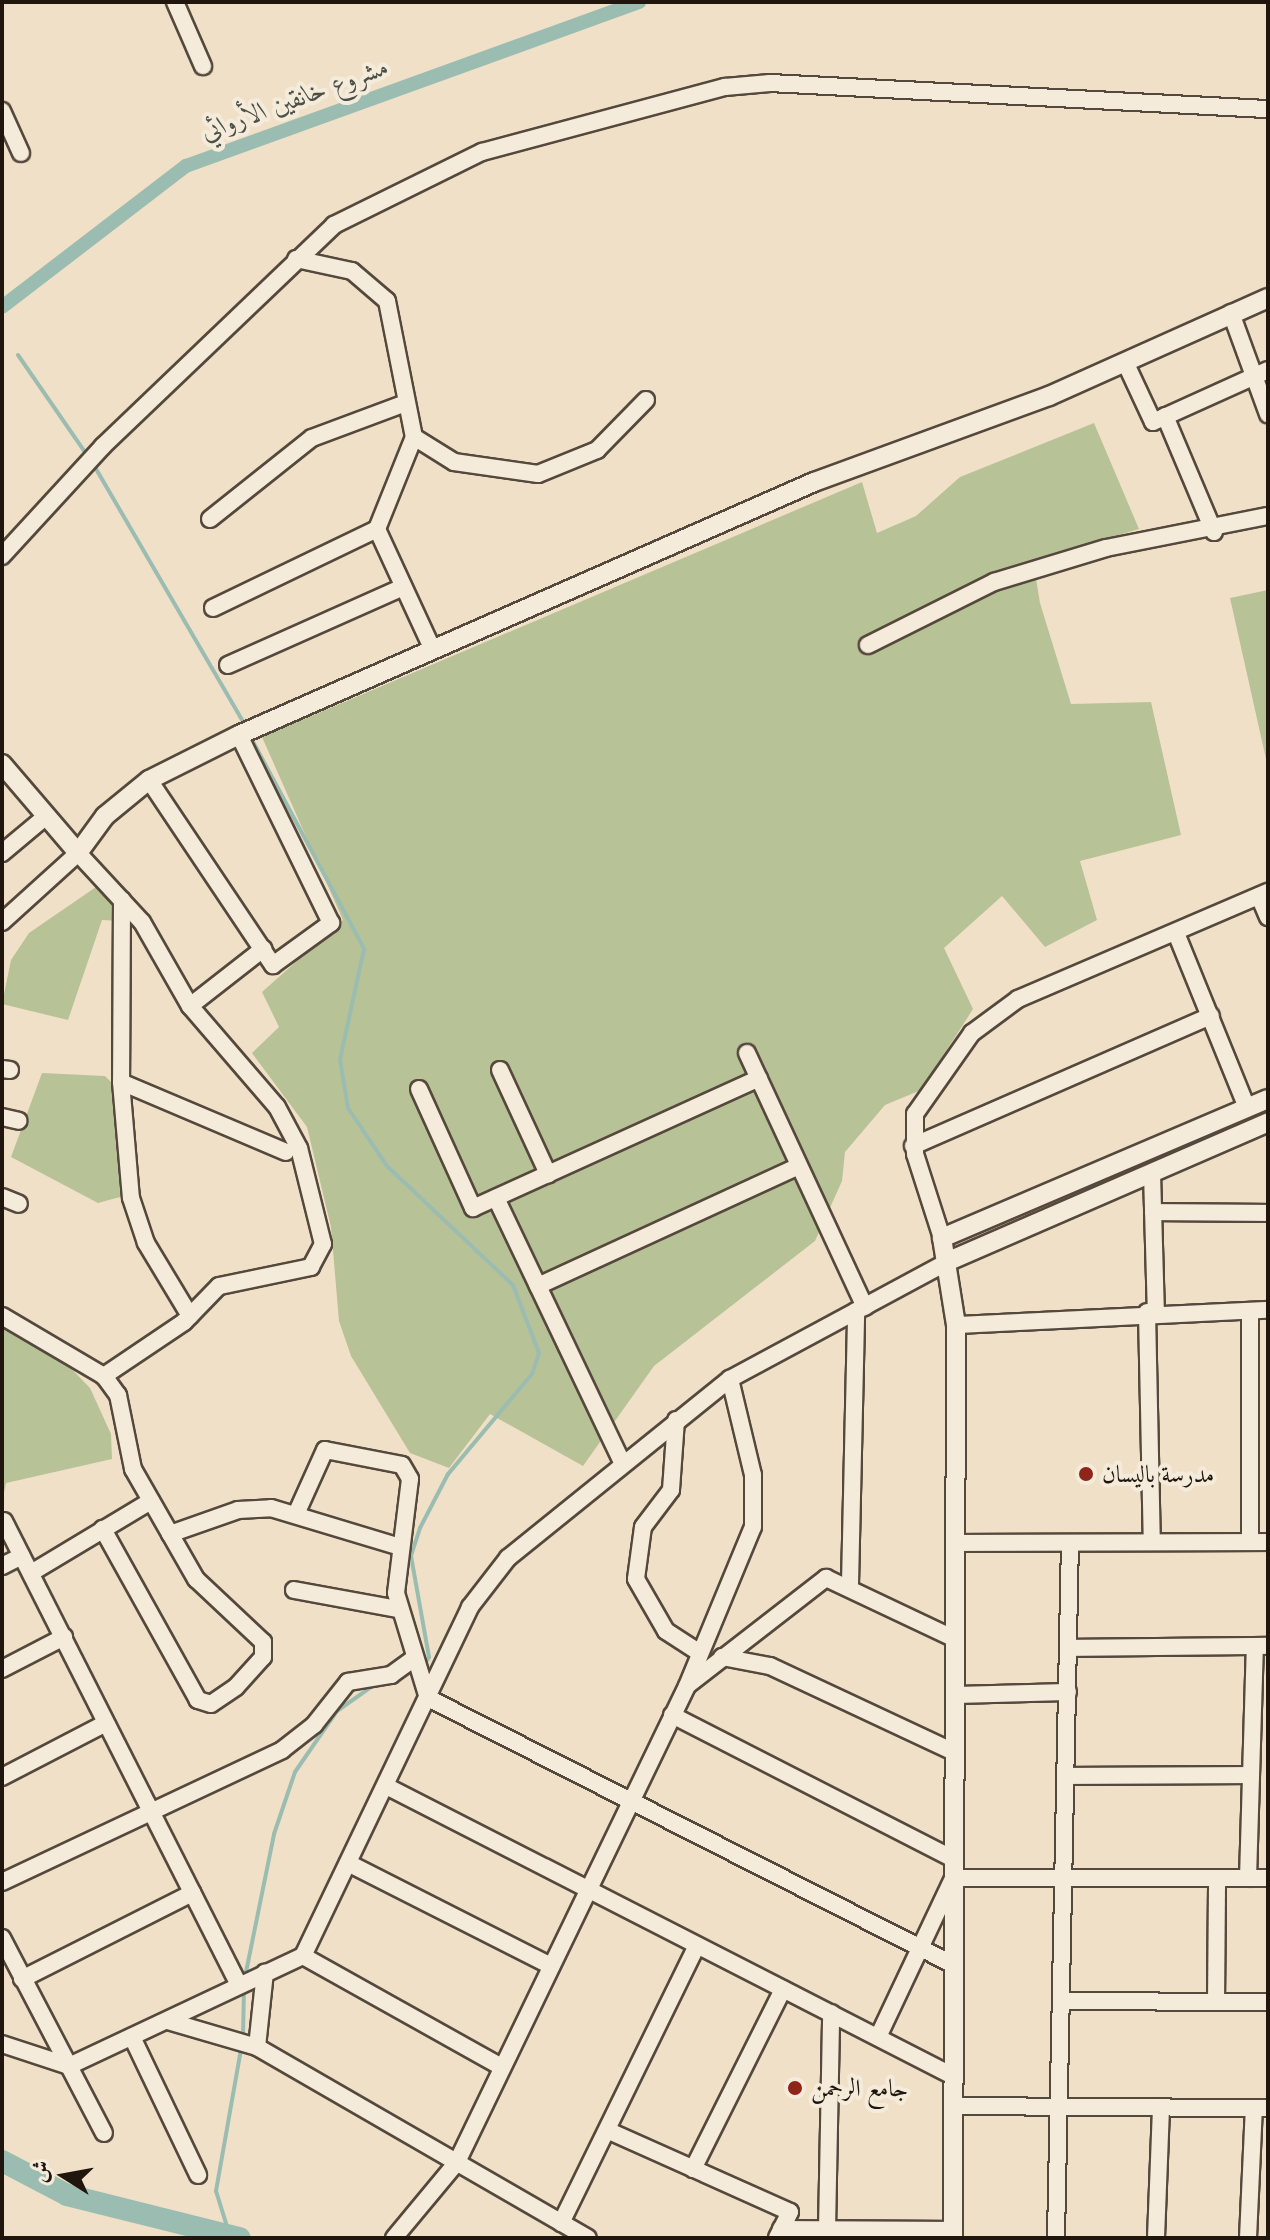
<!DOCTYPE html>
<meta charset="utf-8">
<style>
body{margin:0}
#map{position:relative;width:1270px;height:2240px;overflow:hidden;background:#f0e0c7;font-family:"Libre Caslon Text",Amiri,serif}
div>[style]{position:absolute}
.green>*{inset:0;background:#b8c297}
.stream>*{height:4px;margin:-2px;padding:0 2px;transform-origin:2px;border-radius:2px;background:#9bbdb1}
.canal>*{height:14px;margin:-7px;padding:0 7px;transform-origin:7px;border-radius:7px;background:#9bbdb1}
.river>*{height:22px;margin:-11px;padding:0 11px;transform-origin:11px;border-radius:11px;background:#9bbdb1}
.roads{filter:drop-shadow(2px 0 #55483c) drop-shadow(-2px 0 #55483c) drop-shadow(0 2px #55483c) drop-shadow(0 -2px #55483c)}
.minor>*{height:16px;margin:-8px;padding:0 8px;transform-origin:8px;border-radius:8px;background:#f5ebdb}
.tertiary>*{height:18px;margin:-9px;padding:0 9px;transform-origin:9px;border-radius:9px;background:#f5ebdb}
.dots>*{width:22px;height:22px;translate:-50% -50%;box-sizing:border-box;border:4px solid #f5ebdb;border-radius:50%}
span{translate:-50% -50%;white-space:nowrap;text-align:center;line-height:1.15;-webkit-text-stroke:8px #f5ebdb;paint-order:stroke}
.poi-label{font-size:24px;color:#21160e}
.left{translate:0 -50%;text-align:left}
.water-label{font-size:26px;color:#4c5047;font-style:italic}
.frame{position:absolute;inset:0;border:4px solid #21160e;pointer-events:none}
.north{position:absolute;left:24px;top:2136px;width:80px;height:80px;-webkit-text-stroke:6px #f5ebdb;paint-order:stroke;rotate:281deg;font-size:22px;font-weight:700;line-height:32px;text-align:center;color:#21160e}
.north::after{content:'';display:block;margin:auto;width:28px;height:36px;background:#21160e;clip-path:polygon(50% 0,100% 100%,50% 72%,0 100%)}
</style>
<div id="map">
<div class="green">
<i style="clip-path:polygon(1094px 423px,1139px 529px,1033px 560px,1040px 603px,1071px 704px,1151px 702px,1181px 835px,1080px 861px,1097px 920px,1045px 947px,1002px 896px,944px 948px,973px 1009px,921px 1090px,885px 1105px,845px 1152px,842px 1181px,815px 1241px,654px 1366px,583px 1466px,490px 1414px,449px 1468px,410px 1453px,351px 1356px,339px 1321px,331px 1227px,307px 1127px,252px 1053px,279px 1027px,262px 992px,343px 920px,262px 737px,862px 482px,877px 533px,916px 516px,960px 477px)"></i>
<i style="clip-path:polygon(1268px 590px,1268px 768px,1230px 598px)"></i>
<i style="clip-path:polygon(96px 887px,121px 904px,120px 921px,102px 920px,68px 1020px,2px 1004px,11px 960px,29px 933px)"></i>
<i style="clip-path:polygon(42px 1073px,105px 1076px,119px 1090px,120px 1197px,98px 1203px,11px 1157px)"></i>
<i style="clip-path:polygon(2px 1325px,59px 1356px,90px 1388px,111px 1434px,112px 1459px,6px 1483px,2px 1502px)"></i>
</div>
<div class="stream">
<i style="left:18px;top:355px;width:121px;rotate:55.4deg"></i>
<i style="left:92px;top:462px;width:308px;rotate:59.8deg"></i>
<i style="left:250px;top:736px;width:242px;rotate:61.8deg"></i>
<i style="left:364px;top:949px;width:114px;rotate:102.2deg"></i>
<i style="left:340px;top:1060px;width:49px;rotate:80.5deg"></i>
<i style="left:348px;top:1108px;width:70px;rotate:56.1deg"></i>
<i style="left:387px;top:1166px;width:173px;rotate:43.4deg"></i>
<i style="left:513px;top:1285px;width:73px;rotate:69.1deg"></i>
<i style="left:539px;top:1353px;width:22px;rotate:108deg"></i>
<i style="left:532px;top:1374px;width:131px;rotate:130deg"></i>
<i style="left:448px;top:1474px;width:61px;rotate:117.4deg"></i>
<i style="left:420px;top:1528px;width:29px;rotate:108deg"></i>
<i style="left:411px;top:1556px;width:103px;rotate:79.9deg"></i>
<i style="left:429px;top:1657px;width:12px;rotate:121deg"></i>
<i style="left:245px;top:1977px;width:146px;rotate:-78.5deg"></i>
<i style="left:274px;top:1834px;width:65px;rotate:-71.3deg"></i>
<i style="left:295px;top:1772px;width:74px;rotate:-55.5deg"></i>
<i style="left:337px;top:1711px;width:45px;rotate:-35.1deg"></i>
<i style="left:243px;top:2036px;width:47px;rotate:-88.8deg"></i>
<i style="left:230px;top:2236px;width:47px;rotate:-107.3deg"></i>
<i style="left:216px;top:2191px;width:144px;rotate:-80deg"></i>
</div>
<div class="canal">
<i style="left:2px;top:307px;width:232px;rotate:-37.5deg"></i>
<i style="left:186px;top:166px;width:482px;rotate:-19.9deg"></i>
</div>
<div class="river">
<i style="left:2px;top:2161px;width:73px;rotate:27.6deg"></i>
<i style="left:67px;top:2195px;width:178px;rotate:14deg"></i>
</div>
<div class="roads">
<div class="minor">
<i style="left:175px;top:2px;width:70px;rotate:66.4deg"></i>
<i style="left:2px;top:111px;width:46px;rotate:65.7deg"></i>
<i style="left:296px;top:259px;width:57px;rotate:12.1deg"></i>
<i style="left:352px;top:271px;width:46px;rotate:40.6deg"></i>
<i style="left:387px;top:301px;width:139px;rotate:78.8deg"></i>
<i style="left:414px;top:437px;width:99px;rotate:111.9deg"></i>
<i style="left:377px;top:529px;width:133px;rotate:65.2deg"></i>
<i style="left:1231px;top:313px;width:108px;rotate:69.9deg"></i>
<i style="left:1126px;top:364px;width:64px;rotate:65deg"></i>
<i style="left:1153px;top:422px;width:126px;rotate:-24.3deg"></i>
<i style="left:1165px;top:416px;width:126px;rotate:67.1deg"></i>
<i style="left:414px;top:437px;width:47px;rotate:32deg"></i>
<i style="left:454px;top:462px;width:85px;rotate:8.1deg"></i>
<i style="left:538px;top:474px;width:64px;rotate:-22.1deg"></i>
<i style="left:597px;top:450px;width:70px;rotate:-45.6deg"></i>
<i style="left:210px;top:519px;width:130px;rotate:-38.5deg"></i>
<i style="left:312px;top:438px;width:97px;rotate:-20.5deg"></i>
<i style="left:2px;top:556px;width:149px;rotate:-47.4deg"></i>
<i style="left:103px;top:446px;width:320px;rotate:-43.7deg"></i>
<i style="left:334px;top:225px;width:165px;rotate:-26.3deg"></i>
<i style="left:482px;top:152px;width:252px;rotate:-15deg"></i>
<i style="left:725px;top:87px;width:45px;rotate:-5.1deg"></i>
<i style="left:770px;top:83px;width:499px;rotate:3deg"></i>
<i style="left:213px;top:608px;width:182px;rotate:-25.7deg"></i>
<i style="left:868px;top:645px;width:141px;rotate:-26.6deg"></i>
<i style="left:994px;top:582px;width:117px;rotate:-16.9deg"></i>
<i style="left:1106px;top:548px;width:165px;rotate:-11.2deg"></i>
<i style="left:228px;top:665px;width:189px;rotate:-24deg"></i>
<i style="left:149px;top:780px;width:223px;rotate:56.2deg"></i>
<i style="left:273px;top:965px;width:72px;rotate:-35.9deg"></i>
<i style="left:331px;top:923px;width:209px;rotate:-116.1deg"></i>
<i style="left:2px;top:853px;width:56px;rotate:-39.9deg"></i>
<i style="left:1259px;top:896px;width:23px;rotate:67deg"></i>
<i style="left:122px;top:900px;width:182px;rotate:90.3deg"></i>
<i style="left:121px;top:1082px;width:116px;rotate:85.1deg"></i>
<i style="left:131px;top:1198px;width:47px;rotate:71.6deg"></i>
<i style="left:146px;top:1243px;width:85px;rotate:58.9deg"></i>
<i style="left:2px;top:922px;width:103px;rotate:-42.2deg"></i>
<i style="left:78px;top:853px;width:94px;rotate:47.2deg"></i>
<i style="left:142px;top:922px;width:97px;rotate:60.3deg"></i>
<i style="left:190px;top:1006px;width:133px;rotate:49.3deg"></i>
<i style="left:277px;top:1107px;width:47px;rotate:61.8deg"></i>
<i style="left:299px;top:1148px;width:99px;rotate:76deg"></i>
<i style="left:323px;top:1244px;width:26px;rotate:118deg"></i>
<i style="left:311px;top:1267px;width:94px;rotate:168.3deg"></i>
<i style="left:219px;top:1286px;width:50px;rotate:134.2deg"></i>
<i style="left:184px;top:1322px;width:97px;rotate:146deg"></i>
<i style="left:1176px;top:933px;width:189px;rotate:67.9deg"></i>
<i style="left:190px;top:1006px;width:93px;rotate:-38deg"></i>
<i style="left:747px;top:1053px;width:280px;rotate:65.1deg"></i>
<i style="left:2px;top:1069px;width:8px;rotate:7deg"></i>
<i style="left:500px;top:1070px;width:115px;rotate:65.2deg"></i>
<i style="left:121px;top:1082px;width:179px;rotate:23deg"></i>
<i style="left:419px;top:1089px;width:131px;rotate:65.6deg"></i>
<i style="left:473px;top:1208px;width:314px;rotate:-24.4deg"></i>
<i style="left:2px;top:1117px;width:17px;rotate:13deg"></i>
<i style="left:913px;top:1146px;width:325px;rotate:-23.6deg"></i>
<i style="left:1152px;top:1173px;width:139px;rotate:88.4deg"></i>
<i style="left:2px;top:1197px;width:18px;rotate:22deg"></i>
<i style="left:496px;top:1198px;width:293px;rotate:64.5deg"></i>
<i style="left:1153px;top:1212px;width:115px;rotate:0.5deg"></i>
<i style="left:942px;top:1238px;width:88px;rotate:-107.8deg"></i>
<i style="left:915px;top:1154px;width:40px;rotate:-90deg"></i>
<i style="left:915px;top:1114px;width:99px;rotate:-54.9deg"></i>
<i style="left:972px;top:1033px;width:57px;rotate:-36.5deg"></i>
<i style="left:1018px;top:999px;width:272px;rotate:-23.2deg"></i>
<i style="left:538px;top:1286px;width:287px;rotate:-24.7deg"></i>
<i style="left:1250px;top:1311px;width:231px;rotate:90deg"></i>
<i style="left:1147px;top:1312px;width:230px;rotate:88.8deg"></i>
<i style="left:2px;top:1316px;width:118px;rotate:30.5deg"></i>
<i style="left:104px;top:1376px;width:24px;rotate:54deg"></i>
<i style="left:118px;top:1395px;width:76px;rotate:78.5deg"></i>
<i style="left:133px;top:1469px;width:127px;rotate:60.2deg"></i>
<i style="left:196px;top:1579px;width:92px;rotate:43.2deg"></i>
<i style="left:263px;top:1642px;width:15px;rotate:90deg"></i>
<i style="left:263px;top:1657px;width:40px;rotate:132deg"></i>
<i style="left:236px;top:1687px;width:30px;rotate:146deg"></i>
<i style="left:211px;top:1704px;width:14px;rotate:-163deg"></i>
<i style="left:198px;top:1700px;width:196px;rotate:-119.1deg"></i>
<i style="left:956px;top:1325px;width:312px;rotate:-2.8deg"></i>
<i style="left:676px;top:1420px;width:70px;rotate:94.1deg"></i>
<i style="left:671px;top:1490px;width:46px;rotate:127.1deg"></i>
<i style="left:643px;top:1527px;width:52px;rotate:97.7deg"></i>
<i style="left:636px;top:1579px;width:60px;rotate:60deg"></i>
<i style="left:666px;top:1631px;width:40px;rotate:32.9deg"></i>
<i style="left:297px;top:1512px;width:68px;rotate:-65.7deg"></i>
<i style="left:325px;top:1450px;width:78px;rotate:11deg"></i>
<i style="left:402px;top:1465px;width:16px;rotate:60deg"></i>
<i style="left:410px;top:1479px;width:115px;rotate:97deg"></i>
<i style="left:396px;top:1593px;width:110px;rotate:73.1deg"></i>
<i style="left:428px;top:1698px;width:590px;rotate:26.91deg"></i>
<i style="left:4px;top:1521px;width:518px;rotate:63.14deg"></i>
<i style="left:170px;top:1534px;width:72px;rotate:-19.4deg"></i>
<i style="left:238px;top:1510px;width:33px;rotate:-3deg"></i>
<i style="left:271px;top:1508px;width:132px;rotate:16.8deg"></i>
<i style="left:955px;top:1543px;width:313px;rotate:-0.2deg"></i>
<i style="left:2px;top:1566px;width:22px;rotate:-27deg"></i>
<i style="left:31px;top:1573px;width:140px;rotate:-31deg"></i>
<i style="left:850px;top:1584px;width:273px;rotate:-88.7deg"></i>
<i style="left:294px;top:1590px;width:106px;rotate:10.4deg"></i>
<i style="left:1069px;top:1648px;width:199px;rotate:-0.6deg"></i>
<i style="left:722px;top:1657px;width:49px;rotate:10.6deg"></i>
<i style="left:770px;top:1666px;width:203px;rotate:25.1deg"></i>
<i style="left:2px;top:1669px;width:70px;rotate:-27.3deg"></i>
<i style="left:688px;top:1685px;width:175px;rotate:-37.8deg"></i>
<i style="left:826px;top:1578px;width:143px;rotate:25.3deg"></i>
<i style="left:955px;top:1695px;width:113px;rotate:-1.5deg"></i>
<i style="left:672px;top:1715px;width:317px;rotate:27.1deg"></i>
<i style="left:1065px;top:1776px;width:186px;rotate:-0.3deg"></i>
<i style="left:2px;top:1777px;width:117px;rotate:-27.4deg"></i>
<i style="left:386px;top:1786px;width:637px;rotate:27.09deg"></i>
<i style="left:348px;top:1863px;width:228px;rotate:26.9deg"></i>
<i style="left:1248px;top:1878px;width:231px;rotate:-88.3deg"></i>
<i style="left:2px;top:1882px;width:310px;rotate:-25.2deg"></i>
<i style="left:282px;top:1750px;width:41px;rotate:-38deg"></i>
<i style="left:314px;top:1725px;width:55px;rotate:-51.7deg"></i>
<i style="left:348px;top:1682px;width:44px;rotate:-9.2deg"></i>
<i style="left:391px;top:1675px;width:26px;rotate:-36deg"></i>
<i style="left:2px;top:1938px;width:220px;rotate:62.4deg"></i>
<i style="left:303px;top:1956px;width:228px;rotate:29.2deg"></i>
<i style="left:22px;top:1979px;width:191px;rotate:-26.8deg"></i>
<i style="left:1061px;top:2001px;width:207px;rotate:0.3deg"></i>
<i style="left:1216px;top:2002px;width:124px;rotate:-89.5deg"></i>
<i style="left:168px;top:2021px;width:93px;rotate:16.3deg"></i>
<i style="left:257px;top:2047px;width:382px;rotate:30deg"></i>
<i style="left:132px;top:2037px;width:153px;rotate:64.4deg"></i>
<i style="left:878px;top:2037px;width:176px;rotate:-64.7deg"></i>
<i style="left:953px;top:1878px;width:315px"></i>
<i style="left:2px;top:2044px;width:71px;rotate:18.2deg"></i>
<i style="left:69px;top:2066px;width:259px;rotate:-25.2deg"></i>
<i style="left:303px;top:1956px;width:387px;rotate:-64.4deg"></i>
<i style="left:470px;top:1607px;width:62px;rotate:-52.2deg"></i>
<i style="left:508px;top:1558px;width:285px;rotate:-38.9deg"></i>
<i style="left:730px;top:1379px;width:249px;rotate:-28.3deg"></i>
<i style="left:257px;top:2047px;width:75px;rotate:-83.9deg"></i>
<i style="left:953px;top:2106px;width:315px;rotate:0.4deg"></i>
<i style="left:609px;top:2131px;width:198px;rotate:24.1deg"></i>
<i style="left:790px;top:2212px;width:29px;rotate:117deg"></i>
<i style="left:693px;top:2169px;width:201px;rotate:-63.4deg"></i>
<i style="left:561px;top:2223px;width:309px;rotate:-63.9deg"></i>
<i style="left:781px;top:2229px;width:172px;rotate:0.3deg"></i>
<i style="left:827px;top:2230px;width:217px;rotate:-88.9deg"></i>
<i style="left:394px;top:2238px;width:99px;rotate:-50.3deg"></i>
<i style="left:457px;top:2162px;width:529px;rotate:-64.21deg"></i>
<i style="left:687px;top:1686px;width:172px;rotate:-67.5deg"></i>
<i style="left:753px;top:1527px;width:52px;rotate:-90deg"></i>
<i style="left:753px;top:1475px;width:99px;rotate:-103.5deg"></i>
<i style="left:1056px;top:2238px;width:695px;rotate:-88.85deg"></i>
<i style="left:1156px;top:2238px;width:131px;rotate:-87.8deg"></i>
<i style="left:1248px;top:2238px;width:130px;rotate:-87.4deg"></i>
</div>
<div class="tertiary">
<i style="left:2px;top:764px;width:117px;rotate:49.5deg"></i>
<i style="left:78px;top:853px;width:46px;rotate:-53.9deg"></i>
<i style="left:105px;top:816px;width:57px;rotate:-39.3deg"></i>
<i style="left:149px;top:780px;width:101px;rotate:-26.6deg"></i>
<i style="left:239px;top:735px;width:628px;rotate:-23.75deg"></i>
<i style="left:814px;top:482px;width:250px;rotate:-20.1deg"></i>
<i style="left:1049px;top:396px;width:240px;rotate:-24.1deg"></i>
<i style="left:949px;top:1261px;width:348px;rotate:-23.5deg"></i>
<i style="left:953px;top:2238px;width:913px;rotate:-89.81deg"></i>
<i style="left:956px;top:1325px;width:88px;rotate:-99.1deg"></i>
<i style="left:942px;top:1238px;width:354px;rotate:-23.1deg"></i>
</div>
</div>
<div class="dots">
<i style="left:1086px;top:1474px;background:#8f2418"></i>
<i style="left:795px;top:2088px;background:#8f2418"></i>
</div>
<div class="poi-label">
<span class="left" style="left:1102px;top:1474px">مدرسة بالیسان</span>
<span class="left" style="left:811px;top:2088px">جامع الرحمن</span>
</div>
<div class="water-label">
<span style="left:295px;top:99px;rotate:-20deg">مشروع خانقين الأروائي</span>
</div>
<div class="frame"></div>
<div class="north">ش</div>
</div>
